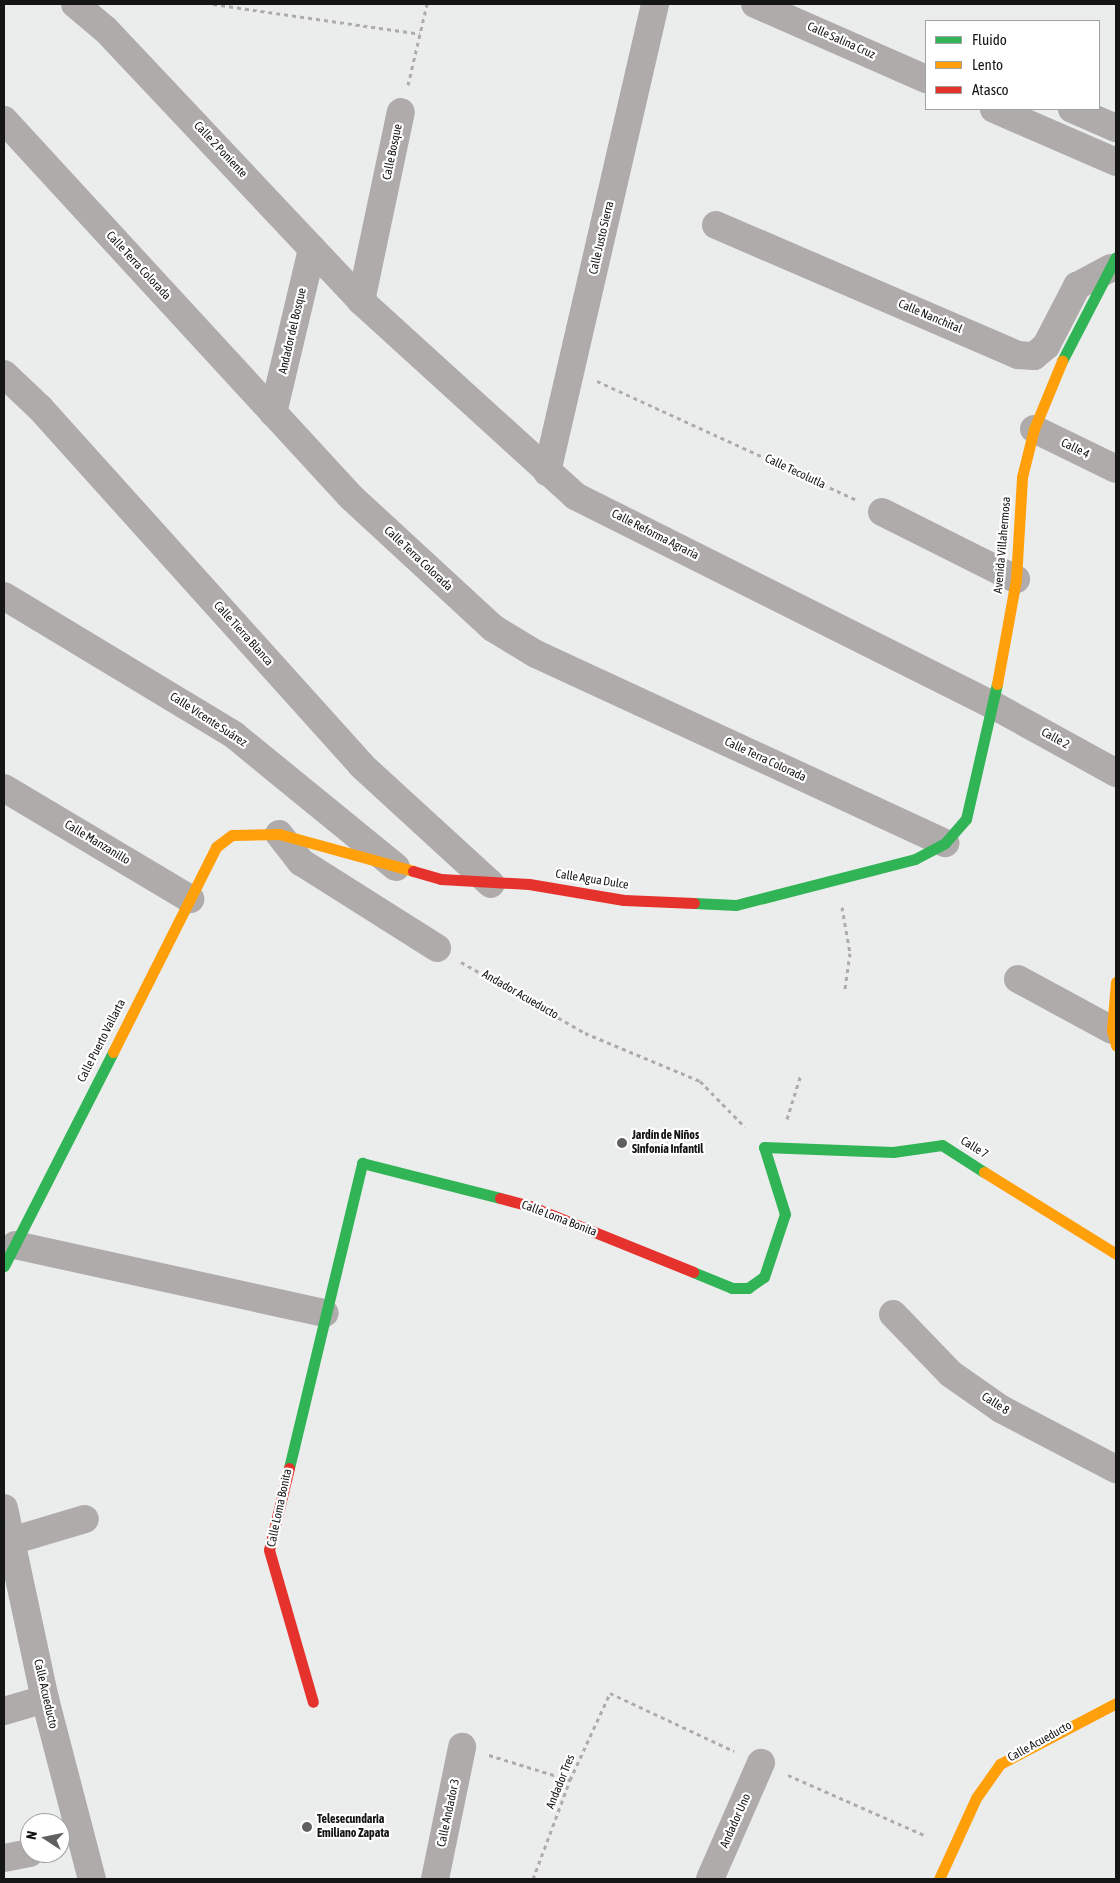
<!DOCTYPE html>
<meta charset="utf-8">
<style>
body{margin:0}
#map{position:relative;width:1120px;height:1883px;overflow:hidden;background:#ebecec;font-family:"Asap Condensed",sans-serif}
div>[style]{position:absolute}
.path>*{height:3px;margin-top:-1.5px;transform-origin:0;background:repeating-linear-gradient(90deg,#aeabab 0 4px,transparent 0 8px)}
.street>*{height:28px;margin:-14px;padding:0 14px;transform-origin:14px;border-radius:14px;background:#afabab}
.fast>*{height:11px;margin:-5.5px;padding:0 5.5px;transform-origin:5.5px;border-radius:5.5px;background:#30b455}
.slow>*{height:11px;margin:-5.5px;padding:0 5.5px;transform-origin:5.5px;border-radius:5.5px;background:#ff9f0a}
.jam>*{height:11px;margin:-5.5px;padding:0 5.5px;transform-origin:5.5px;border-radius:5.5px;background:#e5322d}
.dots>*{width:14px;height:14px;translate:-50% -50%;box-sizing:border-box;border:2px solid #fff;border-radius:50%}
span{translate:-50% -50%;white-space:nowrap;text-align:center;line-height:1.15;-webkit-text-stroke:4.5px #fff;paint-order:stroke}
.street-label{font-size:12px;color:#151515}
.poi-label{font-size:12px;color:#151515;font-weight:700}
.left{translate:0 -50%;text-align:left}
.frame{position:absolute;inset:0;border:5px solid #151515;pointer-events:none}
.legend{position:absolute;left:925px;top:20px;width:175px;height:90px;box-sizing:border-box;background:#fff;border:1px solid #a1a1a1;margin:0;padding:6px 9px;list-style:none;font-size:15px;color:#151515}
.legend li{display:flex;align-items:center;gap:10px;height:25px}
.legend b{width:25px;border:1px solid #a1a1a1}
.north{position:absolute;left:20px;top:1813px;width:50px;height:50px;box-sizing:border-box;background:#fff;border:1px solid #a1a1a1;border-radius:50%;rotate:281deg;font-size:14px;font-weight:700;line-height:20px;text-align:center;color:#151515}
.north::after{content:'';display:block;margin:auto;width:18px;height:22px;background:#606060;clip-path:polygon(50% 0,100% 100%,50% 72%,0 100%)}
</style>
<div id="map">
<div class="path">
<i style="left:213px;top:4px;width:209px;rotate:8.2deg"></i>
<i style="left:408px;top:85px;width:83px;rotate:-76.8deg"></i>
<i style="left:597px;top:381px;width:286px;rotate:24.6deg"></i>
<i style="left:842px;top:907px;width:47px;rotate:80.1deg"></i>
<i style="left:850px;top:953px;width:37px;rotate:98deg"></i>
<i style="left:461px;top:962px;width:143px;rotate:29.8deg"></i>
<i style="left:585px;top:1033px;width:125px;rotate:22.7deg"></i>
<i style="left:700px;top:1081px;width:64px;rotate:45.6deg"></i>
<i style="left:787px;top:1119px;width:47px;rotate:-72.7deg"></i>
<i style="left:489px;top:1755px;width:85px;rotate:17.2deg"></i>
<i style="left:788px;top:1775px;width:151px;rotate:23.8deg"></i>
<i style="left:533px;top:1879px;width:106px;rotate:-69.5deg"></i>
<i style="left:570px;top:1780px;width:96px;rotate:-65.3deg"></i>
<i style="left:610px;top:1693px;width:137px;rotate:25.1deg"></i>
</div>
<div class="street">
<i style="left:75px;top:4px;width:40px;rotate:40deg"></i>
<i style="left:106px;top:30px;width:372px;rotate:46.7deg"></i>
<i style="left:361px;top:301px;width:290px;rotate:42.3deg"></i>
<i style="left:575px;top:496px;width:467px;rotate:26.6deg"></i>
<i style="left:993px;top:705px;width:141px;rotate:28.9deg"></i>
<i style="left:755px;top:4px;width:187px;rotate:23.7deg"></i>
<i style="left:994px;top:109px;width:133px;rotate:23.5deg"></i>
<i style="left:1072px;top:109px;width:48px;rotate:23.4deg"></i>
<i style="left:4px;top:120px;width:512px;rotate:47.37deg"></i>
<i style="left:351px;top:497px;width:193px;rotate:42.7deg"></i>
<i style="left:493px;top:628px;width:50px;rotate:31.2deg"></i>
<i style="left:536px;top:654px;width:451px;rotate:24.8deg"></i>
<i style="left:716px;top:225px;width:329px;rotate:23.3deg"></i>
<i style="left:1018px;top:355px;width:16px;rotate:4deg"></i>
<i style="left:1034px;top:356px;width:16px;rotate:-40deg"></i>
<i style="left:1046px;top:346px;width:68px;rotate:-62.7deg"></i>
<i style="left:1077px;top:286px;width:38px;rotate:-28deg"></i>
<i style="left:361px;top:301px;width:193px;rotate:-78.1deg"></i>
<i style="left:4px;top:374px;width:50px;rotate:43.4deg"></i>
<i style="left:40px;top:408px;width:480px;rotate:48deg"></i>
<i style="left:361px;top:765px;width:176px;rotate:42.5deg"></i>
<i style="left:273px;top:413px;width:169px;rotate:-76.6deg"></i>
<i style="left:1034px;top:429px;width:91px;rotate:26deg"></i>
<i style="left:547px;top:472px;width:480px;rotate:-77deg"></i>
<i style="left:882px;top:512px;width:150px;rotate:26.6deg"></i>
<i style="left:4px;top:596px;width:269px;rotate:31.1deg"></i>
<i style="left:234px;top:735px;width:209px;rotate:39.2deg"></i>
<i style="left:4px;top:788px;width:217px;rotate:30.8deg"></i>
<i style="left:279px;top:834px;width:36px;rotate:52deg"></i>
<i style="left:301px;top:862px;width:161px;rotate:32.3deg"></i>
<i style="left:1018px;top:979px;width:107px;rotate:28.5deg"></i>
<i style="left:15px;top:1245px;width:317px;rotate:12.4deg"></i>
<i style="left:893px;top:1314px;width:83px;rotate:46deg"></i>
<i style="left:951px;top:1374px;width:61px;rotate:35deg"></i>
<i style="left:1001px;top:1409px;width:130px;rotate:27.6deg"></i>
<i style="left:4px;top:1508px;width:195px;rotate:77.9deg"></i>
<i style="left:45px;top:1699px;width:186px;rotate:75.4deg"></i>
<i style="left:11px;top:1541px;width:77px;rotate:-16.6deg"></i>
<i style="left:4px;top:1711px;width:43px;rotate:-16.3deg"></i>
<i style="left:4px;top:1858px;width:26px;rotate:-11deg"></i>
<i style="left:435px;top:1879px;width:135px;rotate:-78.4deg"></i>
<i style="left:710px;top:1879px;width:127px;rotate:-66.3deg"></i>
</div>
<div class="fast">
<i style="left:1062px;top:361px;width:117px;rotate:-62.6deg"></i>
<i style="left:694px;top:903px;width:42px;rotate:2.7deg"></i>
<i style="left:736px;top:905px;width:185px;rotate:-14.4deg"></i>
<i style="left:915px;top:859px;width:34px;rotate:-28deg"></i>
<i style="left:945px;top:843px;width:32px;rotate:-49deg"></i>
<i style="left:966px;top:819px;width:139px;rotate:-77.1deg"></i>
<i style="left:4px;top:1266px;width:240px;rotate:-63deg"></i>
<i style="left:693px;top:1272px;width:42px;rotate:22.3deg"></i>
<i style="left:732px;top:1288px;width:16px"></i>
<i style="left:748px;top:1288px;width:19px;rotate:-35deg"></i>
<i style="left:764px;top:1277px;width:66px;rotate:-71.6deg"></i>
<i style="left:785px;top:1214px;width:70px;rotate:-107.4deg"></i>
<i style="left:764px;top:1147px;width:129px;rotate:2.2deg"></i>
<i style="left:893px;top:1152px;width:49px;rotate:-8.1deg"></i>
<i style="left:942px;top:1145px;width:50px;rotate:32.7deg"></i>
<i style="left:289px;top:1468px;width:314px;rotate:-76.5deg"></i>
<i style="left:362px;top:1163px;width:142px;rotate:14.2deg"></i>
</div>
<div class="slow">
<i style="left:997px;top:684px;width:107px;rotate:-79.7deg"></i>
<i style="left:1016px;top:579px;width:102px;rotate:-86.6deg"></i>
<i style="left:1022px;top:477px;width:49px;rotate:-76deg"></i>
<i style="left:1034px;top:429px;width:74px;rotate:-67.6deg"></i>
<i style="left:1116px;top:982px;width:48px;rotate:94.8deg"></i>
<i style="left:1112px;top:1030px;width:16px;rotate:75deg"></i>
<i style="left:113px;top:1052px;width:229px;rotate:-63.3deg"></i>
<i style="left:216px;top:847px;width:20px;rotate:-37deg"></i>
<i style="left:232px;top:835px;width:47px;rotate:-1.2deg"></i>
<i style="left:279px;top:834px;width:139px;rotate:15.4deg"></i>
<i style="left:984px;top:1172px;width:155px;rotate:31.8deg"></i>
<i style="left:939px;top:1879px;width:89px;rotate:-65.4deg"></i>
<i style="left:976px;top:1798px;width:42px;rotate:-54.8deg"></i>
<i style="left:1000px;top:1764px;width:131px;rotate:-27.7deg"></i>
</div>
<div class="jam">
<i style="left:413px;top:871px;width:29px;rotate:16deg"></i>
<i style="left:441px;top:879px;width:88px;rotate:3.3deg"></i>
<i style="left:529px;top:884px;width:96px;rotate:9.6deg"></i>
<i style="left:624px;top:900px;width:70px;rotate:2.5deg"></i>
<i style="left:500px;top:1198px;width:31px;rotate:15deg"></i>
<i style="left:530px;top:1206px;width:176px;rotate:22deg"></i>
<i style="left:289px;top:1468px;width:84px;rotate:103.7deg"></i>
<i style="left:269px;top:1550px;width:158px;rotate:73.9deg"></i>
</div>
<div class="dots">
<i style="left:622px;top:1143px;background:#606060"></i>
<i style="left:307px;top:1827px;background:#606060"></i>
</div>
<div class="street-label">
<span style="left:841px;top:41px;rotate:24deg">Calle Salina Cruz</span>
<span style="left:220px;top:150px;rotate:47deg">Calle 2 Poniente</span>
<span style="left:393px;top:152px;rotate:-78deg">Calle Bosque</span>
<span style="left:602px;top:238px;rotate:-77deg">Calle Justo Sierra</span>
<span style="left:138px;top:266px;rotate:47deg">Calle Terra Colorada</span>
<span style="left:930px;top:317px;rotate:23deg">Calle Nanchital</span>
<span style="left:293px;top:331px;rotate:-77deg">Andador del Bosque</span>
<span style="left:1075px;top:449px;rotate:26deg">Calle 4</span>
<span style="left:795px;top:472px;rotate:25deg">Calle Tecolutla</span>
<span style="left:655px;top:535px;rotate:27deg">Calle Reforma Agraria</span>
<span style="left:1003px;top:545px;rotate:-85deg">Avenida Villahermosa</span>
<span style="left:418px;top:559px;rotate:43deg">Calle Terra Colorada</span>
<span style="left:243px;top:634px;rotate:48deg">Calle Tierra Blanca</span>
<span style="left:208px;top:720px;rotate:33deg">Calle Vicente Suárez</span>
<span style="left:1055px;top:739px;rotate:29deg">Calle 2</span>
<span style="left:765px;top:760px;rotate:25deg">Calle Terra Colorada</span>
<span style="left:97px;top:843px;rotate:31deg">Calle Manzanillo</span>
<span style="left:592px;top:880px;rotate:9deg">Calle Agua Dulce</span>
<span style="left:520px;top:995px;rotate:30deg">Andador Acueducto</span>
<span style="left:102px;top:1041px;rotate:-63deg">Calle Puerto Vallarta</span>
<span style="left:974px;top:1148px;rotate:32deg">Calle 7</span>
<span style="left:559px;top:1219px;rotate:21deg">Calle Loma Bonita</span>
<span style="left:995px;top:1404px;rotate:33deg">Calle 8</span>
<span style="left:280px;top:1508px;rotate:-78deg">Calle Loma Bonita</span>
<span style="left:45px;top:1694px;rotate:77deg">Calle Acueducto</span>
<span style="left:1040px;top:1742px;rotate:-29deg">Calle Acueducto</span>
<span style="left:561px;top:1782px;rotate:-68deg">Andador Tres</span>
<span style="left:449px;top:1813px;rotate:-78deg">Calle Andador 3</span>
<span style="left:736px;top:1821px;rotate:-66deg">Andador Uno</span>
</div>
<div class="poi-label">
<span class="left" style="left:632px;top:1143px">Jardín de Niños<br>Sinfonía Infantil</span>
<span class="left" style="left:317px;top:1827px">Telesecundaria<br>Emiliano Zapata</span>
</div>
<div class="frame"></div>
<ul class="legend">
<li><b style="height:6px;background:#30b455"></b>Fluido</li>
<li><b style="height:6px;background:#ff9f0a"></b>Lento</li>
<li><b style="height:6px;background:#e5322d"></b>Atasco</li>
</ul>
<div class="north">N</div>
</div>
